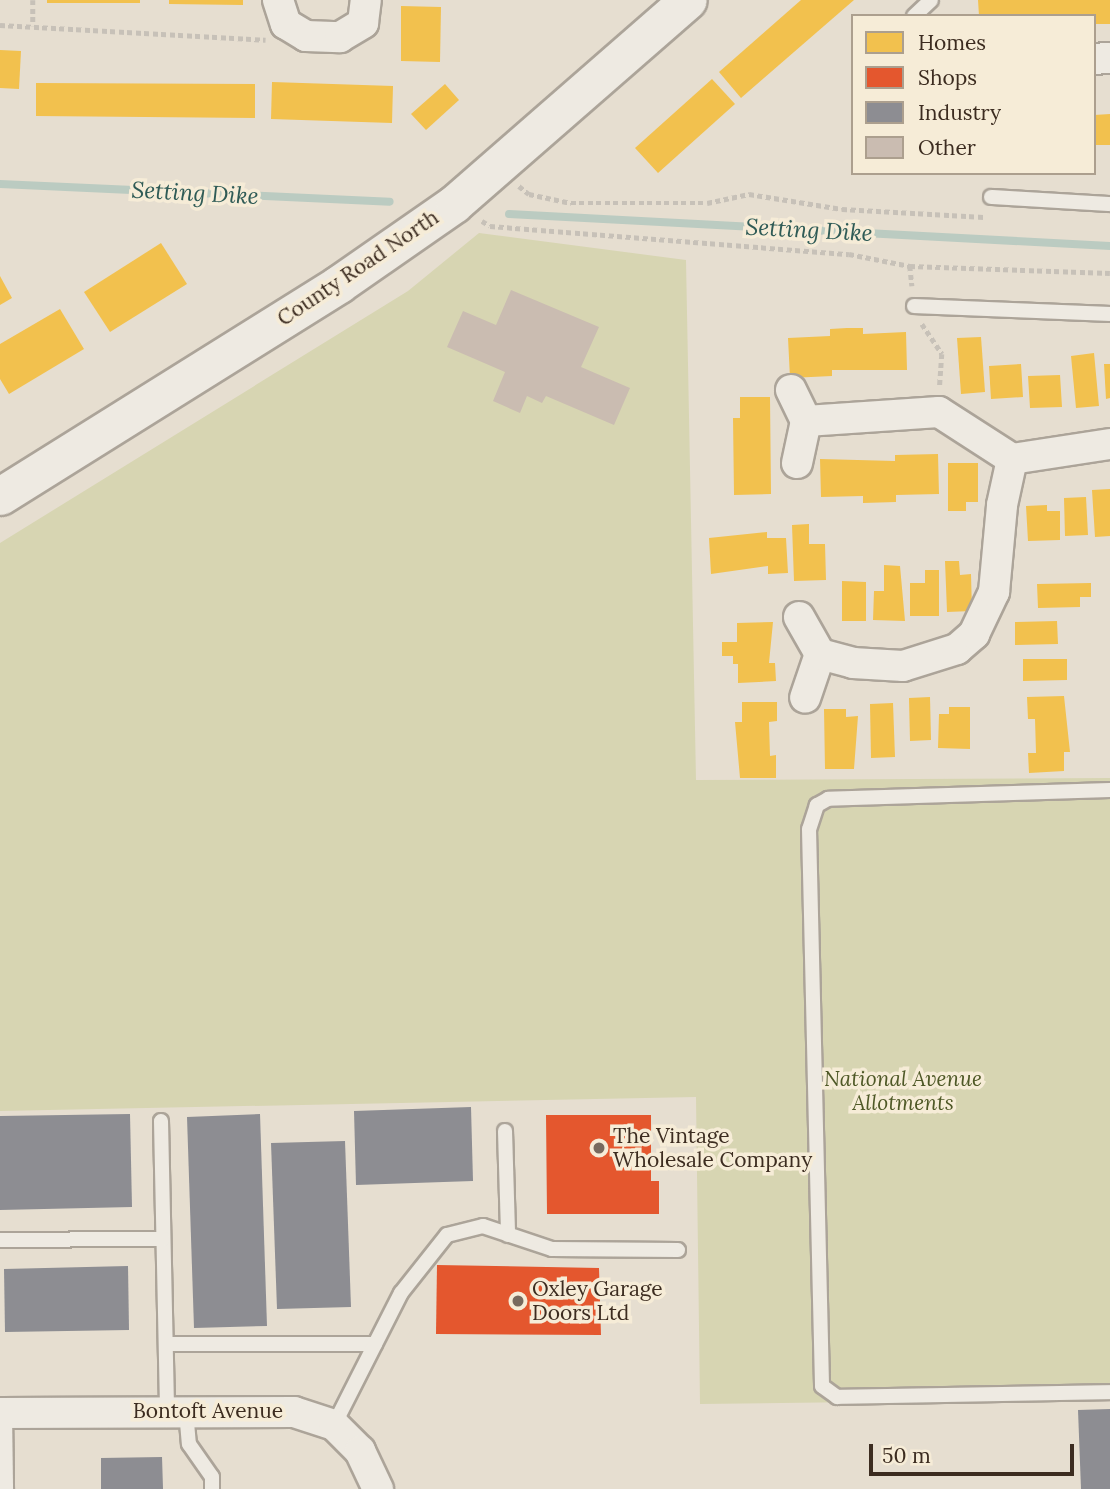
<!DOCTYPE html>
<style>
body{margin:0}
#map{position:relative;width:1110px;height:1489px;overflow:hidden;background:#e6ded0;font-family:Lora,serif}
div>[style]{position:absolute}
.green>*{inset:0;background:#d7d5b2}
.homes>*{inset:0;background:#f2c14e}
.shops>*{inset:0;background:#e4572e}
.industry>*{inset:0;background:#8d8d92}
.stream>*{height:8px;margin:-4px;padding:0 4px;transform-origin:4px;border-radius:4px;background:#bbcbc1}
.building>*{inset:0;background:#cabcb1}
.path>*{height:4.5px;margin-top:-2.25px;transform-origin:0;background:repeating-linear-gradient(90deg,#c7c1b8 0 5px,transparent 0 8.5px)}
.roads{filter:drop-shadow(2px 0 #aca499) drop-shadow(-2px 0 #aca499) drop-shadow(0 2px #aca499) drop-shadow(0 -2px #aca499)}
.service>*{height:14px;margin:-7px;padding:0 7px;transform-origin:7px;border-radius:7px;background:#eeeae2}
.minor>*{height:30px;margin:-15px;padding:0 15px;transform-origin:15px;border-radius:15px;background:#eeeae2}
.tertiary>*{height:37px;margin:-18.5px;padding:0 18.5px;transform-origin:18.5px;border-radius:18.5px;background:#eeeae2}
.dots>*{width:19px;height:19px;translate:-50% -50%;box-sizing:border-box;border:4px solid #f6ecd7;border-radius:50%}
span{translate:-50% -50%;white-space:nowrap;text-align:center;line-height:1.15;-webkit-text-stroke:7px #f6ecd7;paint-order:stroke}
.street-label{font-size:21px;color:#3c2c20}
.park-label{font-size:21px;color:#4e5826;font-style:italic}
.poi-label{font-size:21px;color:#3c2c20}
.left{translate:0 -50%;text-align:left}
.water-label{font-size:23px;color:#2f5b56;font-style:italic}
.legend{position:absolute;left:851px;top:14px;width:245px;height:161px;box-sizing:border-box;background:#f6ecd7;border:2px solid #ac9f8e;margin:0;padding:9px 12px;list-style:none;font-size:21px;color:#3c2c20}
.legend li{display:flex;align-items:center;gap:14px;height:35px}
.legend b{width:35px;border:2px solid #ac9f8e}
.scale{position:absolute;left:869px;top:1444px;width:205px;height:32px;box-sizing:border-box;border:4px solid #3c2c20;border-top:0;padding-left:9px;font-size:21px;line-height:24px;white-space:nowrap;color:#3c2c20;-webkit-text-stroke:5px #f6ecd7;paint-order:stroke}
</style>
<div id="map">
<div class="green">
<i style="clip-path:polygon(479px 233px,686px 260px,696px 780px,1110px 778px,1110px 1399px,700px 1404px,696px 1097px,0 1111px,0 543px,408px 291px)"></i>
</div>
<div class="homes">
<i style="clip-path:polygon(47px 0,140px 0,140px 3px,47px 3px)"></i>
<i style="clip-path:polygon(169px 0,243px 0,243px 5px,169px 4px)"></i>
<i style="clip-path:polygon(801px 0,854px 0,741px 98px,719px 72px)"></i>
<i style="clip-path:polygon(978px 0,1110px 0,1110px 24px,1094px 24px,1094px 16px,979px 16px)"></i>
<i style="clip-path:polygon(401px 6px,441px 7px,440px 62px,401px 61px)"></i>
<i style="clip-path:polygon(0 50px,21px 51px,19px 89px,0 88px)"></i>
<i style="clip-path:polygon(712px 79px,735px 104px,658px 173px,635px 148px)"></i>
<i style="clip-path:polygon(272px 82px,393px 86px,392px 123px,271px 119px)"></i>
<i style="clip-path:polygon(36px 83px,255px 84px,255px 118px,36px 116px)"></i>
<i style="clip-path:polygon(445px 84px,459px 100px,426px 130px,411px 114px)"></i>
<i style="clip-path:polygon(1110px 114px,1110px 145px,1094px 145px,1094px 115px)"></i>
<i style="clip-path:polygon(161px 243px,187px 284px,110px 332px,84px 292px)"></i>
<i style="clip-path:polygon(0 276px,12px 298px,0 305px)"></i>
<i style="clip-path:polygon(60px 309px,84px 349px,9px 394px,0 379px,0 344px)"></i>
<i style="clip-path:polygon(847px 328px,863px 328px,863px 334px,906px 332px,907px 370px,832px 370px,832px 376px,790px 378px,788px 338px,830px 336px,830px 329px)"></i>
<i style="clip-path:polygon(981px 337px,985px 392px,961px 394px,957px 338px)"></i>
<i style="clip-path:polygon(1094px 353px,1099px 406px,1076px 408px,1071px 356px)"></i>
<i style="clip-path:polygon(1021px 364px,1023px 397px,991px 399px,989px 366px)"></i>
<i style="clip-path:polygon(1104px 364px,1110px 364px,1110px 398px,1106px 399px)"></i>
<i style="clip-path:polygon(1060px 375px,1062px 407px,1030px 408px,1028px 376px)"></i>
<i style="clip-path:polygon(740px 397px,770px 397px,771px 494px,734px 495px,733px 418px,740px 418px)"></i>
<i style="clip-path:polygon(938px 454px,939px 494px,896px 495px,896px 502px,863px 503px,863px 496px,821px 497px,820px 459px,895px 461px,895px 455px)"></i>
<i style="clip-path:polygon(948px 463px,978px 463px,978px 502px,966px 502px,966px 511px,948px 511px)"></i>
<i style="clip-path:polygon(1110px 489px,1110px 536px,1095px 537px,1092px 490px)"></i>
<i style="clip-path:polygon(1086px 497px,1088px 535px,1065px 536px,1064px 498px)"></i>
<i style="clip-path:polygon(1047px 505px,1047px 511px,1060px 511px,1060px 540px,1028px 541px,1026px 506px)"></i>
<i style="clip-path:polygon(809px 524px,809px 544px,825px 544px,826px 580px,794px 581px,792px 525px)"></i>
<i style="clip-path:polygon(767px 532px,767px 538px,786px 538px,788px 573px,768px 574px,768px 566px,711px 574px,709px 538px)"></i>
<i style="clip-path:polygon(945px 561px,959px 561px,960px 575px,971px 574px,972px 611px,947px 612px)"></i>
<i style="clip-path:polygon(884px 565px,900px 566px,905px 621px,873px 620px,874px 591px,884px 591px)"></i>
<i style="clip-path:polygon(925px 570px,939px 570px,939px 616px,910px 616px,910px 583px,925px 583px)"></i>
<i style="clip-path:polygon(842px 581px,866px 582px,866px 621px,842px 621px)"></i>
<i style="clip-path:polygon(1091px 583px,1091px 597px,1080px 597px,1080px 607px,1038px 608px,1037px 584px)"></i>
<i style="clip-path:polygon(1057px 621px,1058px 644px,1015px 645px,1015px 622px)"></i>
<i style="clip-path:polygon(773px 622px,769px 663px,775px 663px,776px 681px,738px 683px,738px 664px,733px 664px,733px 656px,722px 656px,722px 642px,737px 642px,737px 623px)"></i>
<i style="clip-path:polygon(1023px 659px,1067px 659px,1067px 680px,1023px 681px)"></i>
<i style="clip-path:polygon(1064px 696px,1070px 752px,1064px 752px,1064px 771px,1029px 773px,1028px 753px,1036px 753px,1035px 719px,1028px 719px,1027px 697px)"></i>
<i style="clip-path:polygon(930px 697px,931px 740px,910px 741px,909px 698px)"></i>
<i style="clip-path:polygon(742px 702px,777px 702px,777px 721px,769px 722px,770px 756px,776px 755px,776px 778px,740px 778px,735px 722px,742px 722px)"></i>
<i style="clip-path:polygon(893px 703px,895px 757px,871px 758px,870px 704px)"></i>
<i style="clip-path:polygon(949px 707px,970px 707px,970px 749px,938px 748px,939px 714px,949px 714px)"></i>
<i style="clip-path:polygon(824px 709px,846px 709px,846px 717px,858px 716px,854px 769px,825px 769px)"></i>
</div>
<div class="shops">
<i style="clip-path:polygon(546px 1115px,651px 1115px,651px 1181px,659px 1181px,659px 1214px,547px 1214px)"></i>
<i style="clip-path:polygon(437px 1265px,599px 1268px,601px 1335px,436px 1334px)"></i>
</div>
<div class="industry">
<i style="clip-path:polygon(471px 1107px,473px 1181px,356px 1185px,354px 1111px)"></i>
<i style="clip-path:polygon(130px 1114px,132px 1207px,0 1210px,0 1116px)"></i>
<i style="clip-path:polygon(260px 1114px,267px 1326px,194px 1328px,187px 1117px)"></i>
<i style="clip-path:polygon(345px 1141px,351px 1307px,277px 1309px,271px 1143px)"></i>
<i style="clip-path:polygon(128px 1266px,129px 1330px,5px 1332px,4px 1269px)"></i>
<i style="clip-path:polygon(1110px 1409px,1110px 1489px,1081px 1489px,1078px 1410px)"></i>
<i style="clip-path:polygon(162px 1457px,163px 1489px,101px 1489px,101px 1458px)"></i>
</div>
<div class="stream">
<i style="left:0;top:184px;width:390px;rotate:2.6deg"></i>
<i style="left:509px;top:214px;width:602px;rotate:3.05deg"></i>
</div>
<div class="building">
<i style="clip-path:polygon(511px 290px,599px 327px,581px 367px,630px 388px,614px 425px,546px 396px,542px 403px,527px 396px,520px 413px,493px 401px,505px 372px,447px 347px,463px 311px,496px 325px)"></i>
</div>
<div class="path">
<i style="left:33px;top:0;width:26px;rotate:90deg"></i>
<i style="left:0;top:25px;width:266px;rotate:3.2deg"></i>
<i style="left:519px;top:186px;width:13px;rotate:39deg"></i>
<i style="left:529px;top:194px;width:43px;rotate:12.1deg"></i>
<i style="left:571px;top:203px;width:136px"></i>
<i style="left:707px;top:203px;width:43px;rotate:-12.1deg"></i>
<i style="left:749px;top:194px;width:94px;rotate:9.2deg"></i>
<i style="left:842px;top:209px;width:142px;rotate:3.2deg"></i>
<i style="left:482px;top:221px;width:9px;rotate:32deg"></i>
<i style="left:490px;top:226px;width:360px;rotate:4.5deg"></i>
<i style="left:849px;top:254px;width:62px;rotate:11.1deg"></i>
<i style="left:910px;top:266px;width:200px;rotate:2deg"></i>
<i style="left:910px;top:266px;width:20px;rotate:84deg"></i>
<i style="left:922px;top:324px;width:36px;rotate:56deg"></i>
<i style="left:942px;top:354px;width:32px;rotate:94deg"></i>
</div>
<div class="roads">
<div class="service">
<i style="left:914px;top:16px;width:23px;rotate:-43deg"></i>
<i style="left:991px;top:197px;width:119px;rotate:3.4deg"></i>
<i style="left:914px;top:306px;width:196px;rotate:2.3deg"></i>
<i style="left:1110px;top:790px;width:282px;rotate:178.2deg"></i>
<i style="left:828px;top:799px;width:13px;rotate:151deg"></i>
<i style="left:817px;top:805px;width:25px;rotate:108deg"></i>
<i style="left:809px;top:829px;width:557px;rotate:88.66deg"></i>
<i style="left:822px;top:1386px;width:19px;rotate:36deg"></i>
<i style="left:837px;top:1397px;width:273px;rotate:-1deg"></i>
<i style="left:161px;top:1121px;width:288px;rotate:88.8deg"></i>
<i style="left:505px;top:1131px;width:104px;rotate:88.3deg"></i>
<i style="left:0;top:1240px;width:163px;rotate:-0.4deg"></i>
<i style="left:166px;top:1344px;width:209px"></i>
<i style="left:186px;top:1411px;width:33px;rotate:85deg"></i>
<i style="left:189px;top:1444px;width:40px;rotate:55.1deg"></i>
<i style="left:212px;top:1477px;width:12px;rotate:90deg"></i>
<i style="left:5px;top:1413px;width:76px;rotate:89.2deg"></i>
<i style="left:334px;top:1425px;width:148px;rotate:-63.1deg"></i>
<i style="left:401px;top:1293px;width:74px;rotate:-51.6deg"></i>
<i style="left:447px;top:1235px;width:37px;rotate:-14deg"></i>
<i style="left:483px;top:1226px;width:73px;rotate:18.4deg"></i>
<i style="left:552px;top:1249px;width:126px;rotate:0.5deg"></i>
</div>
<div class="minor">
<i style="left:278px;top:0;width:25px;rotate:72deg"></i>
<i style="left:286px;top:24px;width:23px;rotate:31deg"></i>
<i style="left:306px;top:36px;width:34px;rotate:2deg"></i>
<i style="left:340px;top:37px;width:27px;rotate:-31deg"></i>
<i style="left:363px;top:23px;width:23px;rotate:-83deg"></i>
<i style="left:1094px;top:59px;width:16px;rotate:-4deg"></i>
<i style="left:791px;top:390px;width:34px;rotate:64deg"></i>
<i style="left:806px;top:421px;width:43px;rotate:102.1deg"></i>
<i style="left:806px;top:421px;width:133px;rotate:-3.9deg"></i>
<i style="left:939px;top:412px;width:87px;rotate:32.8deg"></i>
<i style="left:1012px;top:459px;width:99px;rotate:-8.7deg"></i>
<i style="left:799px;top:617px;width:43px;rotate:60.4deg"></i>
<i style="left:820px;top:654px;width:46px;rotate:108.8deg"></i>
<i style="left:820px;top:654px;width:34px;rotate:15deg"></i>
<i style="left:853px;top:663px;width:50px;rotate:3.4deg"></i>
<i style="left:903px;top:666px;width:57px;rotate:-17.5deg"></i>
<i style="left:957px;top:649px;width:23px;rotate:-41deg"></i>
<i style="left:974px;top:634px;width:47px;rotate:-64.5deg"></i>
<i style="left:994px;top:592px;width:87px;rotate:-84.7deg"></i>
<i style="left:1002px;top:505px;width:47px;rotate:-77.7deg"></i>
<i style="left:0;top:1413px;width:294px;rotate:-0.2deg"></i>
<i style="left:294px;top:1412px;width:42px;rotate:18deg"></i>
<i style="left:334px;top:1425px;width:37px;rotate:45deg"></i>
<i style="left:360px;top:1451px;width:42px;rotate:64.7deg"></i>
</div>
<div class="tertiary">
<i style="left:0;top:496px;width:400px;rotate:-32deg"></i>
<i style="left:339px;top:284px;width:140px;rotate:-34.8deg"></i>
<i style="left:454px;top:204px;width:310px;rotate:-41.1deg"></i>
</div>
</div>
<div class="dots">
<i style="left:599px;top:1148px;background:#786a5e"></i>
<i style="left:518px;top:1301px;background:#786a5e"></i>
</div>
<div class="street-label">
<span style="left:358px;top:268px;rotate:-34deg">County Road North</span>
<span style="left:208px;top:1411px">Bontoft Avenue</span>
</div>
<div class="park-label">
<span style="left:903px;top:1091px">National Avenue<br>Allotments</span>
</div>
<div class="poi-label">
<span class="left" style="left:613px;top:1148px">The Vintage<br>Wholesale Company</span>
<span class="left" style="left:532px;top:1301px">Oxley Garage<br>Doors Ltd</span>
</div>
<div class="water-label">
<span style="left:195px;top:193px;rotate:3deg">Setting Dike</span>
<span style="left:809px;top:230px;rotate:3deg">Setting Dike</span>
</div>
<ul class="legend">
<li><b style="height:19px;background:#f2c14e"></b>Homes</li>
<li><b style="height:19px;background:#e4572e"></b>Shops</li>
<li><b style="height:19px;background:#8d8d92"></b>Industry</li>
<li><b style="height:19px;background:#cabcb1"></b>Other</li>
</ul>
<div class="scale">50 m</div>
</div>
